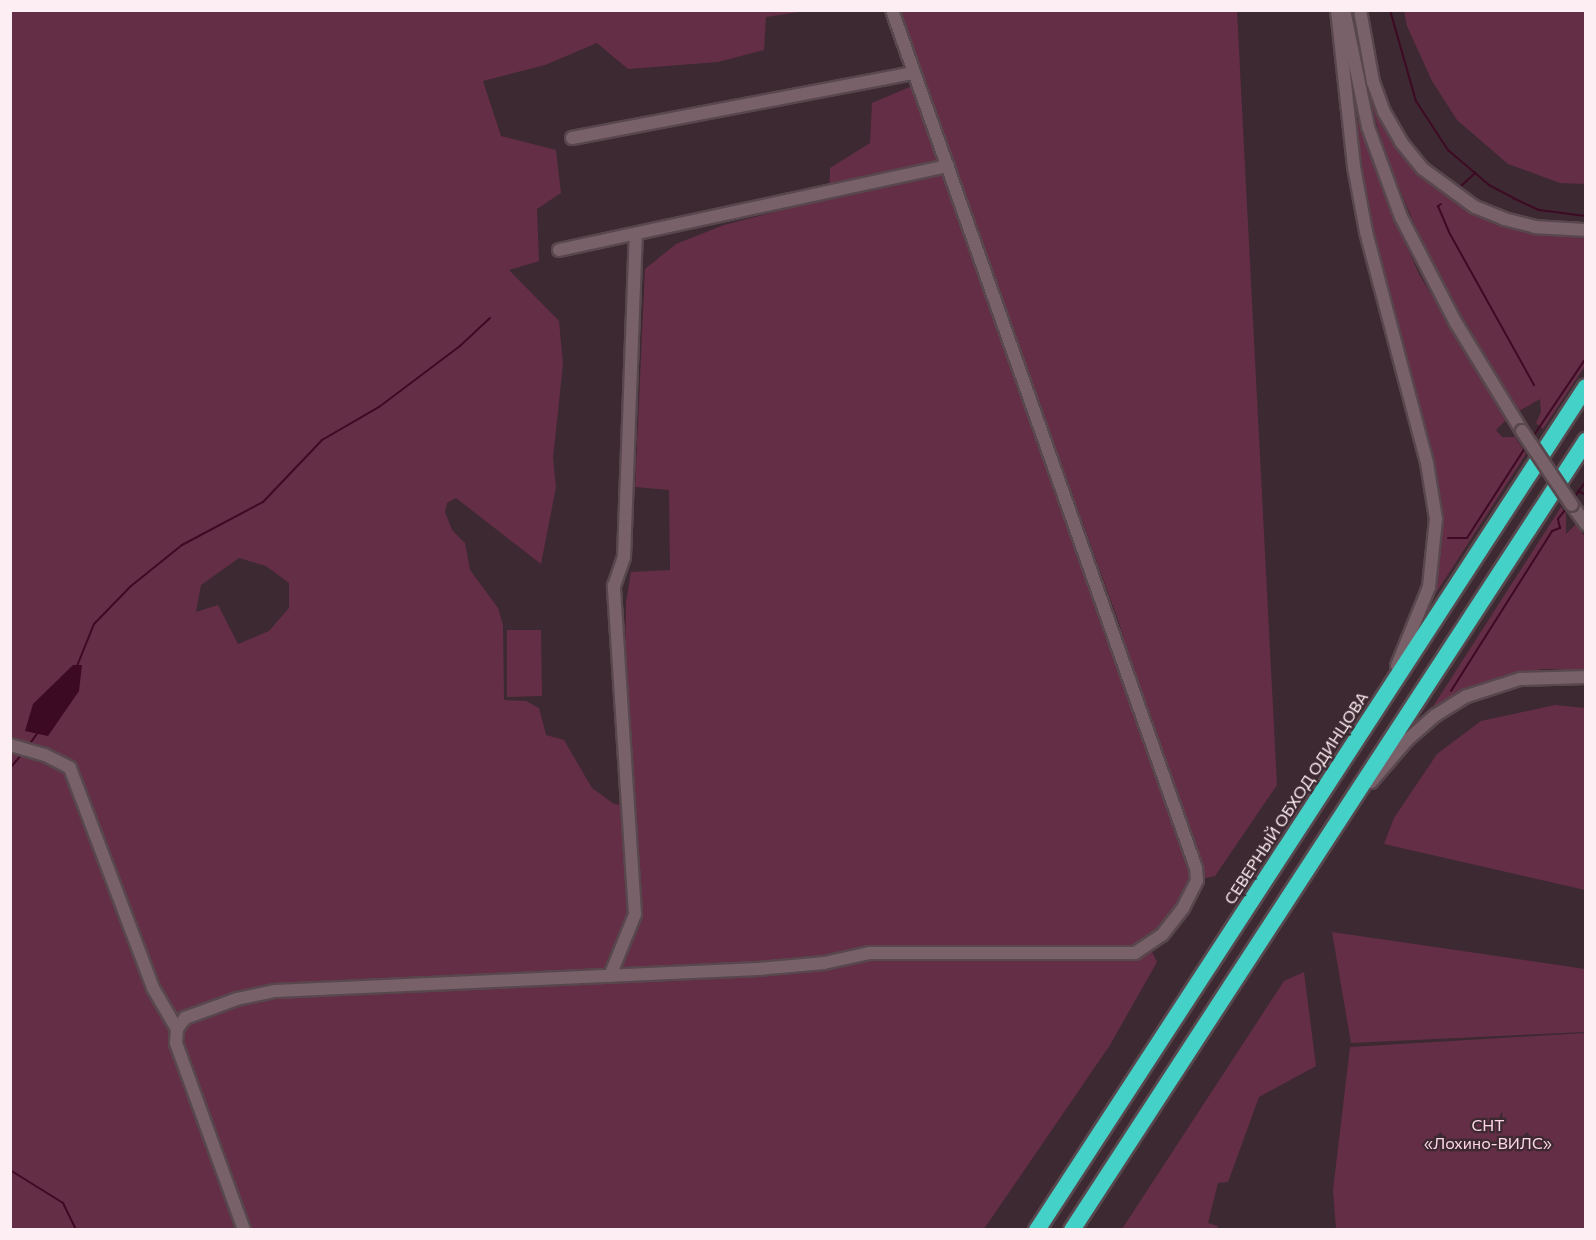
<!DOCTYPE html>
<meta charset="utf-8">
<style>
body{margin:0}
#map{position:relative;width:1596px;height:1240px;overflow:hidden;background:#3d2931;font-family:Commissioner,sans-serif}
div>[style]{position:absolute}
.green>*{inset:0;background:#642e47}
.water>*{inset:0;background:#3d0a24}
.stream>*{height:2px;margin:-1px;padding:0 1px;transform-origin:1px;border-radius:1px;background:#3d0a24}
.roads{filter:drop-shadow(2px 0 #58474d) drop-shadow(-2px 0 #58474d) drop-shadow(0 2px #58474d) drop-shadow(0 -2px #58474d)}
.minor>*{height:12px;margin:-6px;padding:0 6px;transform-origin:6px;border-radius:6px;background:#79616a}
.highway>*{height:16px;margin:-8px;padding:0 8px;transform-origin:8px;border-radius:8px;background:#44d2c8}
.bridges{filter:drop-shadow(2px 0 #58474d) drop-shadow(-2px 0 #58474d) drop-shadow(0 2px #58474d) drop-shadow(0 -2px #58474d)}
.minor-bridge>*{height:12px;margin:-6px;padding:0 6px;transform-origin:6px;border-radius:6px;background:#79616a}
span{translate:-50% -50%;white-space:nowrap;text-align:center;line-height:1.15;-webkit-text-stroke:4.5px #3d2931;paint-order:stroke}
.street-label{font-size:16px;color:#fceef3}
.park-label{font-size:16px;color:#fcd6e4}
.frame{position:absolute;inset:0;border:12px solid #fceef3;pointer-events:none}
</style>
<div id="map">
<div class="green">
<i style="clip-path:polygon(evenodd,10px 11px,806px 11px,766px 17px,764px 50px,718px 62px,628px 69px,597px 43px,545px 65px,483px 81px,501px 136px,556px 150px,561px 193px,537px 209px,539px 261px,509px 270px,559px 321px,563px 364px,553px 458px,556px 487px,541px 564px,456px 498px,447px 503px,445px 512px,452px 530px,465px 543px,470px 570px,498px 608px,503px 625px,504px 700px,526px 701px,539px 708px,546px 735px,564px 740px,592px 788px,614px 804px,623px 805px,626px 603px,631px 572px,670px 570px,669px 490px,635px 487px,645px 269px,676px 244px,724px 225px,829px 198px,830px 168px,870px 143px,872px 103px,912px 86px,1116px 667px,1194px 871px,1119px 623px,898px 11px,1237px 11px,1277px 785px,1215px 876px,1197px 880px,1160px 933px,1144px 936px,1157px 962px,1110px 1045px,984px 1229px,11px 1229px,10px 11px,239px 558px,266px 566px,289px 583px,289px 608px,269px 631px,238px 644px,218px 605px,196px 612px,201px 585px,239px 558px)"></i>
<i style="clip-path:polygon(1404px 11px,1585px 11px,1585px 184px,1560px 183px,1508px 164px,1457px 120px,1432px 81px,1407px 26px)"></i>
<i style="clip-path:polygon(1377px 103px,1398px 144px,1474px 212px,1585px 234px,1585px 366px,1543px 429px,1536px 423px,1541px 412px,1540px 399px,1519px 411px,1433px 268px,1391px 169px,1371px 106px)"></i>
<i style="clip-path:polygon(1355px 113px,1394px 218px,1419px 274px,1507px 419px,1496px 430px,1502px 437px,1515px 437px,1526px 454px,1434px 596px,1442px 542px,1438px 492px,1371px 231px)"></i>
<i style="clip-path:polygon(1561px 507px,1566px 514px,1566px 534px,1576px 524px,1585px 537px,1585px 670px,1543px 669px,1503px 676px,1457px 695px,1425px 719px)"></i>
<i style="clip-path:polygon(507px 630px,541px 630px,542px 696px,507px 697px)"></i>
<i style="clip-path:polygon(1555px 705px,1585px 708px,1585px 890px,1384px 844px,1394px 818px,1437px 754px,1481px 721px)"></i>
<i style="clip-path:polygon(1332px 932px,1585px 969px,1585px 1032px,1351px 1043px)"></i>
<i style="clip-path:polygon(1304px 972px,1316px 1066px,1259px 1097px,1228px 1182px,1218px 1183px,1208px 1223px,1218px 1226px,1217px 1229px,1122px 1229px,1284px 981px)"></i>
<i style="clip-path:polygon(1585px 1033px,1585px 1229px,1336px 1229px,1333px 1190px,1350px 1047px)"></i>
</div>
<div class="water">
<i style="clip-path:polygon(73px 665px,82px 665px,79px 691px,48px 736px,25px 731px,33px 704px)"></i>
</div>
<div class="stream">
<i style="left:1390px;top:10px;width:95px;rotate:74.1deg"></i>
<i style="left:1416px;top:101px;width:59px;rotate:56.9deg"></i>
<i style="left:1448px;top:150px;width:54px;rotate:40.5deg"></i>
<i style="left:1489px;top:185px;width:27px;rotate:28deg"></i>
<i style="left:1513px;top:198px;width:29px;rotate:25deg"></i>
<i style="left:1539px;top:210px;width:47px;rotate:7.3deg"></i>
<i style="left:1460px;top:187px;width:21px;rotate:-43deg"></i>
<i style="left:1441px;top:204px;width:4px;rotate:146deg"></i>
<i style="left:1438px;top:206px;width:30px;rotate:67deg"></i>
<i style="left:1450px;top:234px;width:173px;rotate:60.9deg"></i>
<i style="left:1532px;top:438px;width:97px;rotate:-56deg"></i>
<i style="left:1578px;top:491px;width:9px;rotate:27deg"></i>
<i style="left:1573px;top:499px;width:22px;rotate:-54deg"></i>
<i style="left:1448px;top:538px;width:19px"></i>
<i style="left:1467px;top:538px;width:111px;rotate:-57.2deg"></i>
<i style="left:77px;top:666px;width:45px;rotate:-68deg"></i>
<i style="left:94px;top:624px;width:53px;rotate:-45.8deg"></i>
<i style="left:131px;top:586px;width:65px;rotate:-38.8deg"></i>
<i style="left:182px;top:545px;width:92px;rotate:-28deg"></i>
<i style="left:263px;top:502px;width:86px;rotate:-46.4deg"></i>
<i style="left:322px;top:440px;width:66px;rotate:-30.1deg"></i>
<i style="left:379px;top:407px;width:101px;rotate:-37deg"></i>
<i style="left:460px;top:346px;width:41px;rotate:-43deg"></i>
<i style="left:1451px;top:691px;width:189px;rotate:-57.7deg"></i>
<i style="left:1552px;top:531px;width:9px;rotate:-21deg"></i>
<i style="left:1560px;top:528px;width:9px;rotate:-103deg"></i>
<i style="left:1558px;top:519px;width:16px;rotate:-52deg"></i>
<i style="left:29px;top:745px;width:16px;rotate:-55deg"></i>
<i style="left:10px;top:768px;width:18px;rotate:-49deg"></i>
<i style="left:10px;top:1170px;width:62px;rotate:31.9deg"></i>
<i style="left:63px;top:1203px;width:30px;rotate:64deg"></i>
</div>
<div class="roads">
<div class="minor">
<i style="left:1337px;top:10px;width:158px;rotate:83.8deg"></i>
<i style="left:1354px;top:167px;width:66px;rotate:79.5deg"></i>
<i style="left:1366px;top:232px;width:239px;rotate:75.2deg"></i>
<i style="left:1427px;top:463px;width:57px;rotate:80.9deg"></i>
<i style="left:1436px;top:519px;width:68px;rotate:95.9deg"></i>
<i style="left:1429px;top:587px;width:85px;rotate:112.1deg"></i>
<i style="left:1344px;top:10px;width:119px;rotate:78.4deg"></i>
<i style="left:1368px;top:127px;width:96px;rotate:69.9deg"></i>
<i style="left:1401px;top:217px;width:119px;rotate:62.6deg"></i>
<i style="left:1456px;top:323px;width:127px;rotate:58.6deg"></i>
<i style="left:1360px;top:10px;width:73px;rotate:79.8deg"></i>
<i style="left:1373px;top:82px;width:32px;rotate:70deg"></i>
<i style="left:1384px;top:112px;width:34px;rotate:60deg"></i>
<i style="left:1401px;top:142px;width:35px;rotate:51deg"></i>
<i style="left:1423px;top:169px;width:64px;rotate:36.2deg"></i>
<i style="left:1475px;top:207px;width:31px;rotate:22deg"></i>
<i style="left:1504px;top:219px;width:32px;rotate:14deg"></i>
<i style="left:1535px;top:227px;width:51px;rotate:3.4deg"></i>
<i style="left:572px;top:138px;width:348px;rotate:-10.8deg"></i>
<i style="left:559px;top:250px;width:398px;rotate:-12.2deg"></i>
<i style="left:1572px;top:505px;width:24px;rotate:54deg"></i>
<i style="left:10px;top:745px;width:36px;rotate:16deg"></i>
<i style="left:45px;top:755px;width:28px;rotate:27deg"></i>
<i style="left:70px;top:768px;width:235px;rotate:69.3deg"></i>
<i style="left:153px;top:988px;width:48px;rotate:59.7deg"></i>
<i style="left:177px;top:1029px;width:14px;rotate:94deg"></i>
<i style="left:176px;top:1043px;width:199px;rotate:70deg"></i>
<i style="left:1371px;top:782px;width:55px;rotate:-49.4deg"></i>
<i style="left:1407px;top:740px;width:38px;rotate:-41deg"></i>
<i style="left:1436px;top:715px;width:36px;rotate:-32deg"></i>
<i style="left:1467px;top:696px;width:56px;rotate:-17.8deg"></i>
<i style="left:1520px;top:679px;width:66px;rotate:-1.7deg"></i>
<i style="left:610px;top:976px;width:67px;rotate:-68deg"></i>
<i style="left:635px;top:914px;width:329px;rotate:-93.7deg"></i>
<i style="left:614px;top:586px;width:31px;rotate:-71deg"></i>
<i style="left:624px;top:557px;width:323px;rotate:-87.9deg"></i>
<i style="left:177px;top:1029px;width:14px;rotate:-54deg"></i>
<i style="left:185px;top:1018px;width:55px;rotate:-20.1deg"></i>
<i style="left:237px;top:999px;width:39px;rotate:-12deg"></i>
<i style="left:275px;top:991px;width:484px;rotate:-2.6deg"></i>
<i style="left:758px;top:969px;width:66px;rotate:-5.2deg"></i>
<i style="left:824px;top:963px;width:46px;rotate:-12.5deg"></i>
<i style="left:869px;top:953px;width:266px"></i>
<i style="left:1135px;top:953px;width:32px;rotate:-34deg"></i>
<i style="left:1162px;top:935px;width:34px;rotate:-52deg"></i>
<i style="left:1183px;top:908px;width:31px;rotate:-63deg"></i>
<i style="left:1197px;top:880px;width:12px;rotate:-95deg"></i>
<i style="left:1196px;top:868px;width:910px;rotate:-109.51deg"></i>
</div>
<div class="highway">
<i style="left:1037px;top:1230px;width:1006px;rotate:-56.93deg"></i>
<i style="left:1072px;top:1230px;width:942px;rotate:-56.92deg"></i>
</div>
</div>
<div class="bridges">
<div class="minor-bridge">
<i style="left:1522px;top:431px;width:89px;rotate:56deg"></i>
</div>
</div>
<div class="street-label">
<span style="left:1296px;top:798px;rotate:-57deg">СЕВЕРНЫЙ ОБХОД ОДИНЦОВА</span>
</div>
<div class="park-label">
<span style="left:1488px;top:1134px">СНТ<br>«Лохино-ВИЛС»</span>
</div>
<div class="frame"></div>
</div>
